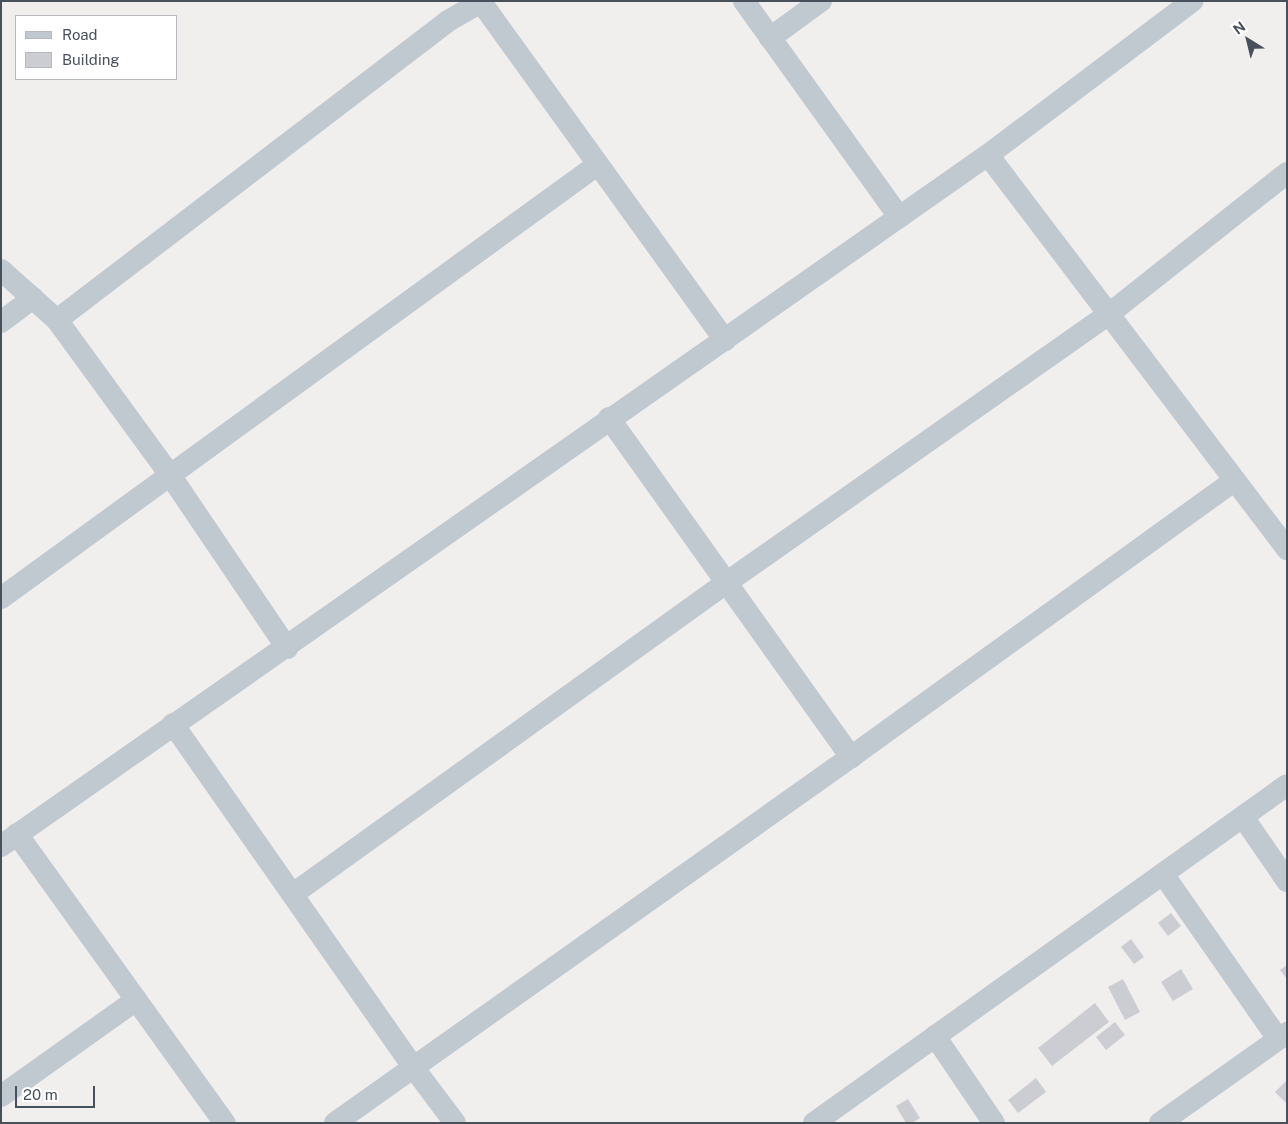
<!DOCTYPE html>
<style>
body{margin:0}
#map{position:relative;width:1288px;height:1124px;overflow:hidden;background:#f1efee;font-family:"Public Sans",sans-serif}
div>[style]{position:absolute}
.building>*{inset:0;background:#cccdd3}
.minor>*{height:22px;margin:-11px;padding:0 11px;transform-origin:11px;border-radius:11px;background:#c0c8d0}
span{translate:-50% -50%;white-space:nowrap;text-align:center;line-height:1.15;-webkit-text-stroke:4px #fff;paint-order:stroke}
.frame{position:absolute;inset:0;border:2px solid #48505b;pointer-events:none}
.legend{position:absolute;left:15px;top:15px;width:162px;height:65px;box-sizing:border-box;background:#fff;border:1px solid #b6b9bd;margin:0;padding:6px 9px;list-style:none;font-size:15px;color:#48505b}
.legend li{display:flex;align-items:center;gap:10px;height:25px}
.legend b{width:25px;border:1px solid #b6b9bd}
.north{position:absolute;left:1223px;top:15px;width:50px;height:50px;-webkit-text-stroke:4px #fff;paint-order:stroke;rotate:324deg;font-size:14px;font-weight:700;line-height:20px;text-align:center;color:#48505b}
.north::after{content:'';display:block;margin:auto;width:18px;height:22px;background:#48505b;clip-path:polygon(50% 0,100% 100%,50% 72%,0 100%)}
.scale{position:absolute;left:15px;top:1086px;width:80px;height:22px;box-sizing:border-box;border:2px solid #48505b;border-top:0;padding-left:6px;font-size:15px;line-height:18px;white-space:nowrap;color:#48505b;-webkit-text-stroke:4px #fff;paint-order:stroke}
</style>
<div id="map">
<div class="building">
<i style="clip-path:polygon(1171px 913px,1181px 926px,1168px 936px,1158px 923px)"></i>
<i style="clip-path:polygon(1131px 939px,1144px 957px,1134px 964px,1121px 947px)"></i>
<i style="clip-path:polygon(1287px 965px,1287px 979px,1280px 970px)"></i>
<i style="clip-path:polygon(1181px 969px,1193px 989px,1173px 1001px,1161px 982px)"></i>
<i style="clip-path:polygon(1123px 979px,1140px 1012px,1125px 1020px,1108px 987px)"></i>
<i style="clip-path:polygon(1095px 1003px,1109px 1022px,1052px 1066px,1038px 1048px)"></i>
<i style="clip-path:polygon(1115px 1022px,1125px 1035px,1106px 1050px,1096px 1037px)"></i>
<i style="clip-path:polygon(1036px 1078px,1046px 1092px,1018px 1113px,1008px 1100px)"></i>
<i style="clip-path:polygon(1287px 1080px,1287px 1104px,1275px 1092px)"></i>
<i style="clip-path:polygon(908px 1099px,920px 1118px,912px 1123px,906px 1123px,896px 1106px)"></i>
</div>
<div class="minor">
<i style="left:744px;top:1px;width:266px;rotate:54.3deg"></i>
<i style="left:481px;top:2px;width:417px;rotate:54.2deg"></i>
<i style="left:770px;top:38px;width:63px;rotate:-36deg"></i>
<i style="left:988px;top:155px;width:495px;rotate:52.8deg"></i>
<i style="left:1px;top:270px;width:75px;rotate:41.8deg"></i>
<i style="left:57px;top:320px;width:192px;rotate:53.9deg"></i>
<i style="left:170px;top:475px;width:209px;rotate:55.9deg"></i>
<i style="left:57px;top:320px;width:492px;rotate:-37.4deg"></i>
<i style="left:448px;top:21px;width:40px;rotate:-29.7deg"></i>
<i style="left:1px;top:322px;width:40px;rotate:-37deg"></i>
<i style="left:609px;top:418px;width:417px;rotate:54.5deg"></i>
<i style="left:1px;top:598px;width:737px;rotate:-36deg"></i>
<i style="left:173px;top:724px;width:419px;rotate:55deg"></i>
<i style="left:413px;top:1067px;width:70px;rotate:53.1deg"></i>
<i style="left:1243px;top:817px;width:78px;rotate:55.5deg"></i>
<i style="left:17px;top:834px;width:356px;rotate:54.3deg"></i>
<i style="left:1px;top:846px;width:1205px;rotate:-35deg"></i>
<i style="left:988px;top:155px;width:256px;rotate:-37deg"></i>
<i style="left:1163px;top:874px;width:201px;rotate:55.1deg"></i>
<i style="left:293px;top:894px;width:533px;rotate:-35.69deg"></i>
<i style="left:726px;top:583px;width:468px;rotate:-35.1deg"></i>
<i style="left:1109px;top:314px;width:227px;rotate:-38.4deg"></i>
<i style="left:935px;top:1036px;width:105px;rotate:55.9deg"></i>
<i style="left:1px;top:1096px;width:166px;rotate:-35.4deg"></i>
<i style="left:335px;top:1123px;width:633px;rotate:-35.35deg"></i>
<i style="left:851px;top:757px;width:473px;rotate:-35.8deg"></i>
<i style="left:814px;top:1123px;width:581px;rotate:-35.55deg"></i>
<i style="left:1160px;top:1123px;width:156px;rotate:-35.3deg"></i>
</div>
<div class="frame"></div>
<ul class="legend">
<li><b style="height:6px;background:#c0c8d0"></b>Road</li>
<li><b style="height:14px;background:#cccdd3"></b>Building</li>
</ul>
<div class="north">N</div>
<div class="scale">20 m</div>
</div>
